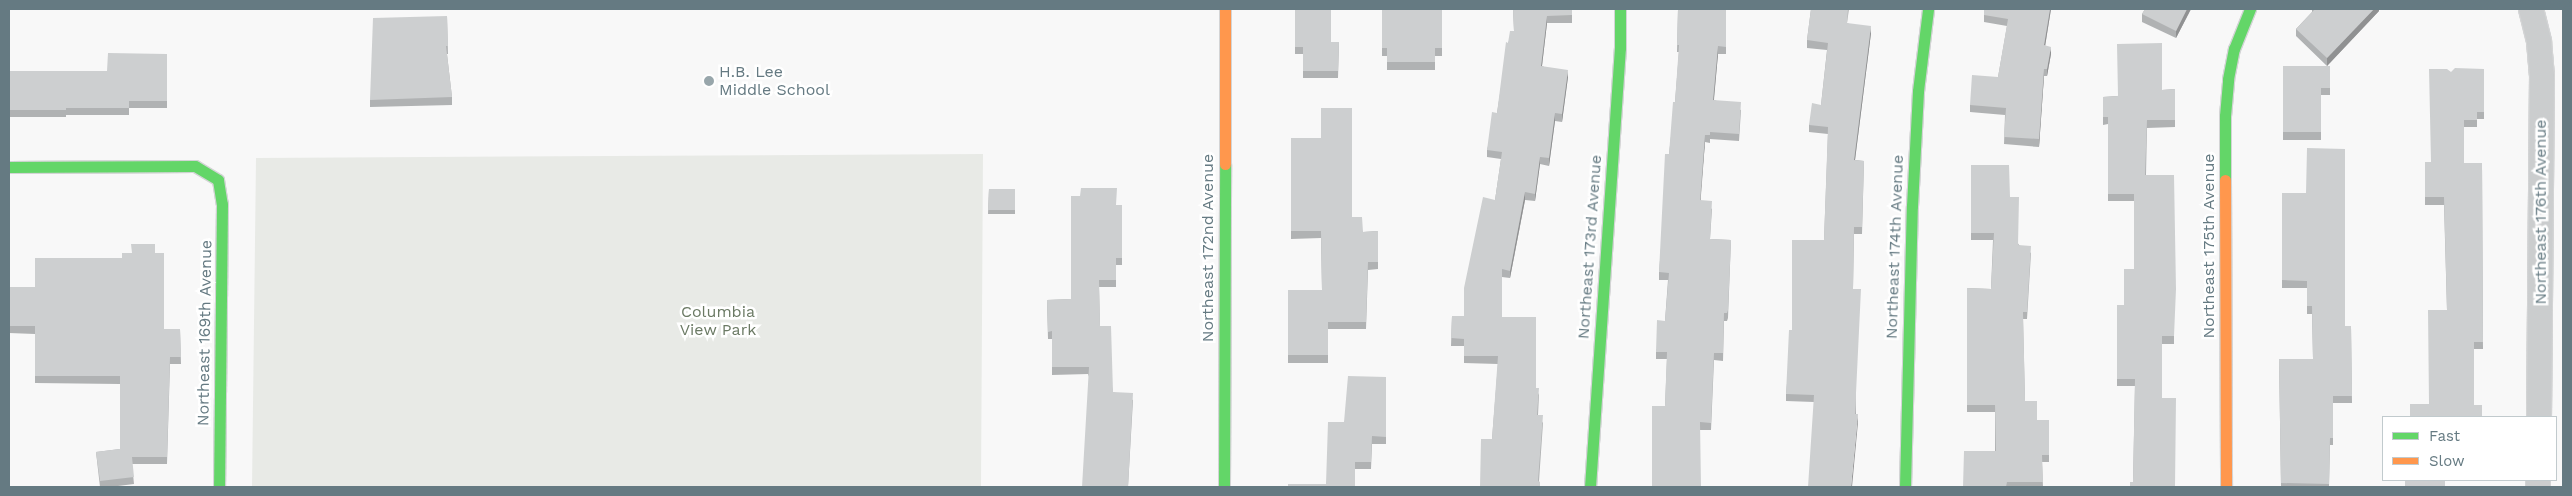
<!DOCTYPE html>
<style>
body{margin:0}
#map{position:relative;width:2572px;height:496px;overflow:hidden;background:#f8f8f8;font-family:"Work Sans",sans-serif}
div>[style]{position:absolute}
.green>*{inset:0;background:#e8eae6}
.roads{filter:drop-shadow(1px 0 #d3d4d5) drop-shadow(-1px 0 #d3d4d5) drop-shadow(0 1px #d3d4d5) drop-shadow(0 -1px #d3d4d5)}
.street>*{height:24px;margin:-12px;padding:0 12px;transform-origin:12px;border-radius:12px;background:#cbcdce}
.fast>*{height:11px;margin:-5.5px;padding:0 5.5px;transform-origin:5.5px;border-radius:5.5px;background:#63d668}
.slow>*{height:11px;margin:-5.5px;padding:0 5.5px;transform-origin:5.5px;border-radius:5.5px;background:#ff974d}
.wall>*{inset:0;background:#b0b2b3}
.shaded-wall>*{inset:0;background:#909192}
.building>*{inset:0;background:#cdcfd0}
.dots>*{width:14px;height:14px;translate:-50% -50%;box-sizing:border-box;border:2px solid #fff;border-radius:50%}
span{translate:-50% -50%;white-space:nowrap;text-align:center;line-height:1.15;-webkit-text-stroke:5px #fff;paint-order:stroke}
.poi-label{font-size:16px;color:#657a82}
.left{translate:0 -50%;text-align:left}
.street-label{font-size:16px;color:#657a82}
.park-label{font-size:16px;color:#6b7a64}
.frame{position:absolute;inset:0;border:10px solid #657a82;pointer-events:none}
.legend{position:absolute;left:2382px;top:416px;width:175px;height:65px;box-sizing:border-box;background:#fff;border:1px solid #c1cacd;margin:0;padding:6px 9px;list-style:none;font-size:15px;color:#657a82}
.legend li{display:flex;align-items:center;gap:10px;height:25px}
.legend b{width:25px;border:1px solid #c1cacd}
</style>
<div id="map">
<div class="green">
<i style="clip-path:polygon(983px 154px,981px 487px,252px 487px,256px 158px)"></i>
</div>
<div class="roads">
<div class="street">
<i style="left:2531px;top:9px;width:34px;rotate:76deg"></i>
<i style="left:2539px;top:42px;width:33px;rotate:85deg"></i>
<i style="left:2542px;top:75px;width:342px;rotate:90.5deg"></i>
<i style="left:2538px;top:487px;width:7px;rotate:-90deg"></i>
</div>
<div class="fast">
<i style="left:9px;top:167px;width:186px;rotate:-0.3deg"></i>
<i style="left:195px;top:166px;width:27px;rotate:31deg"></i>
<i style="left:218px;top:180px;width:24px;rotate:81deg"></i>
<i style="left:222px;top:204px;width:283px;rotate:90.6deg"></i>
<i style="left:2225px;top:180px;width:64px;rotate:-90deg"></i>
<i style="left:2225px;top:116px;width:37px;rotate:-85deg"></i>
<i style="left:2228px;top:79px;width:31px;rotate:-79deg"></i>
<i style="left:2234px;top:49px;width:43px;rotate:-68.2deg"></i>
<i style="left:1224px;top:487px;width:323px;rotate:-89.8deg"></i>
<i style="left:1590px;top:487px;width:440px;rotate:-86.1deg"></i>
<i style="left:1620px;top:48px;width:39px;rotate:-90deg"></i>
<i style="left:1905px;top:487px;width:281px;rotate:-88.6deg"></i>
<i style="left:1912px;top:206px;width:115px;rotate:-87deg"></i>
<i style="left:1918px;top:91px;width:83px;rotate:-83deg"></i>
</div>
<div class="slow">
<i style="left:1225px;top:164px;width:155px;rotate:-90deg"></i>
<i style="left:2225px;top:180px;width:307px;rotate:89.8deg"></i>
</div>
</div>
<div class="wall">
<i style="clip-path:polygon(1295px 9px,1331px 42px,1339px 42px,1338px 78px,1303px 78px,1303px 54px,1295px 54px)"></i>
<i style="clip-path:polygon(1382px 9px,1442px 9px,1442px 56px,1435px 56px,1435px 70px,1387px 70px,1387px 56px,1382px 56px)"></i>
<i style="clip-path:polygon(1513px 9px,1572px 9px,1572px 23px,1547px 23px,1542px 66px,1568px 77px,1562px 122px,1555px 121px,1549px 166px,1540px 164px,1535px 201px,1525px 200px,1510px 278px,1502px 277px,1502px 317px,1539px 395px,1538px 415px,1543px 423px,1539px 481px,1540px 487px,1492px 439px,1498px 364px,1464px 363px,1464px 346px,1451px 346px,1452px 316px,1464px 316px,1495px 200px,1501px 159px,1487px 157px,1487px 150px,1497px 113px,1508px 43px,1514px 31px)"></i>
<i style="clip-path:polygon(1678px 9px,1726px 9px,1726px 54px,1718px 54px,1714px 100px,1741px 110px,1739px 141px,1710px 139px,1710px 143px,1705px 142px,1700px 200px,1712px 209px,1710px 239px,1731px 240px,1728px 318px,1727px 321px,1724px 321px,1723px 361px,1714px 360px,1711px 430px,1700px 430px,1665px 406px,1667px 359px,1656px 359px,1656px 352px,1665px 321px,1668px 280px,1659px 280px,1659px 272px,1669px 154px,1675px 102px,1679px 52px,1677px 52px)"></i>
<i style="clip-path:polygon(1811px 9px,1849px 9px,1847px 23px,1871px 33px,1855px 160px,1864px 161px,1862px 234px,1854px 234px,1853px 289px,1856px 414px,1858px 422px,1814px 402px,1786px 401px,1786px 394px,1792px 330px,1824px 240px,1828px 134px,1809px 132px,1809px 125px,1821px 105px,1827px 50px,1807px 48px,1807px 40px)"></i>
<i style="clip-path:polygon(1984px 9px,2051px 9px,2045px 46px,2051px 54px,2047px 76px,2044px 76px,2039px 147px,2004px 144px,2005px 115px,1970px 112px,1970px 105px,1998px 77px,2007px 26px,1984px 22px)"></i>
<i style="clip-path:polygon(2145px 9px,2191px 9px,2176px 38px,2142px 22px,2142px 14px)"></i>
<i style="clip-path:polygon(2312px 9px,2379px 9px,2379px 11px,2327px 66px,2296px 36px,2296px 29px,2312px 12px)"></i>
<i style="clip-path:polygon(447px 16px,448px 54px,447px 54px,452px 97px,452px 105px,370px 107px,370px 100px)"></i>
<i style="clip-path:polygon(167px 54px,167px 108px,129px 108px,129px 115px,66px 115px,66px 117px,9px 117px,9px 71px,107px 71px)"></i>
<i style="clip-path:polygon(2283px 66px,2330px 66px,2330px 95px,2321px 95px,2321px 140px,2283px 140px)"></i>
<i style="clip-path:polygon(2484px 69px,2484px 119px,2477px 119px,2477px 127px,2464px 127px,2464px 163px,2482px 163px,2483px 349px,2474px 349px,2474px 405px,2429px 404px,2447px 310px,2444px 205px,2425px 205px,2425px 162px,2431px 162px,2451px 72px)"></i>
<i style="clip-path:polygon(2175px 89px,2175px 127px,2147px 128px,2146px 175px,2174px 175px,2174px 344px,2162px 344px,2133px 482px,2135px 386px,2117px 386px,2117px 305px,2124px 305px,2134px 269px,2134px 201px,2108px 201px,2108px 124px,2103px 125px,2103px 97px,2117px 96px,2162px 90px)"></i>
<i style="clip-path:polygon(1291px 138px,1352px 217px,1363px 232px,1378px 231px,1378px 269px,1368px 270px,1366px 329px,1328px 329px,1328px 363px,1288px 363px,1288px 290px,1322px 290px,1321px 238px,1291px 239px)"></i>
<i style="clip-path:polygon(1971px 165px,2019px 245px,2031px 253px,2027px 319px,2023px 319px,2025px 401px,2037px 420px,2049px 420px,2049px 462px,2042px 462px,2043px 487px,1963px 487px,1995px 451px,1995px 412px,1967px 412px,1967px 288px,1991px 289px,1993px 240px,1971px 240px)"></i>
<i style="clip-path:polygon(989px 189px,1015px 189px,1015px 214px,988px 214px)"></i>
<i style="clip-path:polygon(2282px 193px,2345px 326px,2351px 326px,2352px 403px,2333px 403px,2333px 445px,2330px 445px,2329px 487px,2281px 487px,2279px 359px,2313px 359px,2312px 314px,2307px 314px,2307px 288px,2282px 288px)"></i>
<i style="clip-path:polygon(1116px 205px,1122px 205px,1122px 265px,1116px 265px,1116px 287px,1099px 287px,1100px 326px,1113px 392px,1133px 400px,1128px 487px,1088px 374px,1052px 375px,1052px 339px,1048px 339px,1047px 300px,1071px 299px)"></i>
<i style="clip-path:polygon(155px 253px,164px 329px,180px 329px,181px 364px,170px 364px,167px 464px,132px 464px,134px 484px,110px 487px,100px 487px,96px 452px,120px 449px,120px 384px,35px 383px,35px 334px,9px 333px,9px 287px,35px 287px,122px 258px)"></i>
<i style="clip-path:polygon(1386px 377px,1386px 444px,1372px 444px,1371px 469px,1355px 469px,1326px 484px,1344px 422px)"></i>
</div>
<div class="shaded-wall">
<i style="clip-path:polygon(2050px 9px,2051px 9px,2044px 53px,2044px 45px)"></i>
<i style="clip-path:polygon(2187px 9px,2191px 9px,2176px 38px,2176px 31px)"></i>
<i style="clip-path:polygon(2374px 9px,2379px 9px,2379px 11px,2327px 66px,2327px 58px)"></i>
<i style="clip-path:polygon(1547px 16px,1547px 23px,1541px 74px,1541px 66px)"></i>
<i style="clip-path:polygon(1871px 26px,1871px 33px,1854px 168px,1854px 160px)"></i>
<i style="clip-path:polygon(1718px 46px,1718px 54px,1713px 108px,1713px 100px)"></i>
<i style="clip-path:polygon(2051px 47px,2051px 54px,2047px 76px,2047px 69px)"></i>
<i style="clip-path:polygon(2044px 69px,2044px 76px,2039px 147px,2039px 139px)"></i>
<i style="clip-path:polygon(1568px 70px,1568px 77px,1562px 122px,1562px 114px)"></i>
<i style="clip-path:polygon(1555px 113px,1555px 121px,1549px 166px,1549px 158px)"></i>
<i style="clip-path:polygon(1705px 135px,1705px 142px,1700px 208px,1700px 200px)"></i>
<i style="clip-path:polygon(1540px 157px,1540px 164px,1535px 201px,1535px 194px)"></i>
<i style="clip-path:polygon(1525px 192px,1525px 200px,1510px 278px,1510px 271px)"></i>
<i style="clip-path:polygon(1858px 414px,1858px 422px,1852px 487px,1851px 487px)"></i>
</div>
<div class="building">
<i style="clip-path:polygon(1295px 9px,1331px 9px,1331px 42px,1339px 42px,1338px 71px,1303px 71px,1303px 47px,1295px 47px)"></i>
<i style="clip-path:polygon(1382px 9px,1442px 9px,1442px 48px,1435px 48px,1435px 62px,1387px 62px,1387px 48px,1382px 48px)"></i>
<i style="clip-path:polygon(1513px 9px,1572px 9px,1572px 15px,1547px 16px,1541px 66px,1568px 70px,1562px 114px,1555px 113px,1549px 158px,1540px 157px,1535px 194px,1525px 192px,1510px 271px,1502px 269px,1502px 317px,1536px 317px,1536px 388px,1539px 388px,1537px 415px,1543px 415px,1538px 481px,1540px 482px,1540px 487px,1480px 487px,1481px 439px,1492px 439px,1498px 356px,1464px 356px,1464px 339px,1451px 338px,1452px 316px,1464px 316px,1464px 288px,1483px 197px,1495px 200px,1502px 152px,1487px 150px,1492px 112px,1497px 113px,1506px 42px,1508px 43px,1510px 31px,1514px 31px)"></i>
<i style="clip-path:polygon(1678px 9px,1726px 9px,1726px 47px,1718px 46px,1713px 100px,1741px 102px,1739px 134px,1710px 132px,1710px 135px,1705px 135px,1700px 200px,1712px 201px,1710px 239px,1731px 240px,1728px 310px,1727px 313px,1724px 313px,1723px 353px,1714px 353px,1711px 423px,1700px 422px,1701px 487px,1652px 487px,1652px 406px,1665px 406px,1667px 352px,1656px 352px,1657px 320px,1665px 321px,1669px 273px,1659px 272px,1665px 154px,1669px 154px,1673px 102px,1675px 102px,1679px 45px,1677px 45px)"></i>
<i style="clip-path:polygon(1811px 9px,1848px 9px,1847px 23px,1871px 26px,1854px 160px,1864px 161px,1862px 227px,1854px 227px,1853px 289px,1861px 289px,1855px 414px,1858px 414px,1851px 487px,1808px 487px,1814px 395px,1786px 394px,1789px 330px,1792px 330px,1792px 240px,1824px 240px,1828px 127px,1809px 125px,1812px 103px,1821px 105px,1828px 43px,1807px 40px)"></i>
<i style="clip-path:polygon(1984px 9px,2050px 9px,2044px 45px,2051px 47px,2047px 69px,2044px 69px,2039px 139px,2004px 137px,2006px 108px,1970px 105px,1972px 75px,1998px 77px,2008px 19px,1984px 15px)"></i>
<i style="clip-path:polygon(2145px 9px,2187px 9px,2176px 31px,2142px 14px)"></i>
<i style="clip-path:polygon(2315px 9px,2374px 9px,2327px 58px,2296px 29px)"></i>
<i style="clip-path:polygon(447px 16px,448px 46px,446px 46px,452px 97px,370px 100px,373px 18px)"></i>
<i style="clip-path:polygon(2162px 43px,2162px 90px,2175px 89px,2175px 120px,2147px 120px,2145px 175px,2174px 175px,2176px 289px,2174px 336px,2162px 336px,2162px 398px,2176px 398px,2175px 487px,2130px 487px,2130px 482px,2133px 482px,2135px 379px,2117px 379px,2117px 305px,2124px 305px,2124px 269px,2134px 269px,2134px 194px,2108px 194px,2108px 117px,2103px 117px,2103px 97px,2118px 96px,2117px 44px)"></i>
<i style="clip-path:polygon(108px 53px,167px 54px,167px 101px,129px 101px,129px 108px,66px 108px,66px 110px,9px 110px,9px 71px,107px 71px)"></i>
<i style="clip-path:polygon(2283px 66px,2330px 66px,2330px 88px,2321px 88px,2321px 132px,2283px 132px)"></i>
<i style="clip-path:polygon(2455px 68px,2484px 69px,2484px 112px,2477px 112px,2477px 120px,2464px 120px,2464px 163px,2482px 163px,2483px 342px,2474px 342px,2474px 405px,2482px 405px,2482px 417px,2410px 417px,2410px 404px,2429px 404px,2428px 310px,2447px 310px,2444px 197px,2425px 197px,2425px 162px,2431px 162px,2429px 69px,2447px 69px,2451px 72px)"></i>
<i style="clip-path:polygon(1321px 108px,1352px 108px,1352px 217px,1362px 217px,1363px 232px,1378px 231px,1378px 262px,1368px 262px,1366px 322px,1328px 322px,1328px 355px,1288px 355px,1288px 290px,1322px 290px,1321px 231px,1291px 231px,1291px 138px,1321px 138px)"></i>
<i style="clip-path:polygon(2307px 148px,2345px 149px,2345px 326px,2351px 326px,2352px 396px,2333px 396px,2333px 438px,2330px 438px,2329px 484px,2281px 483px,2279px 359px,2313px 359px,2312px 306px,2307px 306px,2307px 281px,2282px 280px,2282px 193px,2306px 193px)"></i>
<i style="clip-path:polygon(1971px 165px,2009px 165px,2010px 197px,2019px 197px,2018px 245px,2031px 246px,2027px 312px,2023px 312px,2025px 401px,2037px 401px,2037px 420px,2049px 420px,2049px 455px,2042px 455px,2043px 482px,2007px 482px,2006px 487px,1963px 487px,1964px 451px,1996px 451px,1995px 405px,1967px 405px,1967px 288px,1991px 289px,1994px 233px,1971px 233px)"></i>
<i style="clip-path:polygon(1081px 188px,1117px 188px,1116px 205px,1122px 205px,1122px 258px,1116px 258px,1116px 280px,1099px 280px,1100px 326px,1111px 326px,1113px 392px,1133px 393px,1128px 487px,1082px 487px,1089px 367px,1052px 367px,1052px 331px,1048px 332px,1047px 300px,1071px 299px,1071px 196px,1080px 196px)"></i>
<i style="clip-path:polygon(989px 189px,1015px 189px,1015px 210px,988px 210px)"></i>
<i style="clip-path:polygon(131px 244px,155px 244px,155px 253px,164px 253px,164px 329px,180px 329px,181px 357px,170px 357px,167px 457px,132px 457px,134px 477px,100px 481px,96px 452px,120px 449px,120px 376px,35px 376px,35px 326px,9px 326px,9px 287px,35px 287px,35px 258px,122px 258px,122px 253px,132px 253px)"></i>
<i style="clip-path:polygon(1348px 376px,1386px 377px,1386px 437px,1372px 436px,1371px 462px,1355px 462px,1355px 487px,1288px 487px,1288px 484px,1326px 484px,1328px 422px,1344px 422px)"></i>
<i style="clip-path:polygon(2405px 480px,2445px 480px,2445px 487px,2405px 487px)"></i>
</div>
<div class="dots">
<i style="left:709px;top:81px;background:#98a6ab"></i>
</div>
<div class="poi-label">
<span class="left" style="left:719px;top:81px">H.B. Lee<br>Middle School</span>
</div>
<div class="street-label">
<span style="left:2541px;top:212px;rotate:-90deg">Northeast 176th Avenue</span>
<span style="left:2209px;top:246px;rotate:-90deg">Northeast 175th Avenue</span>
<span style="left:1590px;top:247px;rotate:-86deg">Northeast 173rd Avenue</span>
<span style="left:1895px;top:247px;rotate:-88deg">Northeast 174th Avenue</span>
<span style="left:1208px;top:248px;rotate:-90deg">Northeast 172nd Avenue</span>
<span style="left:205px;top:333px;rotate:-89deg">Northeast 169th Avenue</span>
</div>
<div class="park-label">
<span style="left:718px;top:321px">Columbia<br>View Park</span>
</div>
<div class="frame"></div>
<ul class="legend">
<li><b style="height:6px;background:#63d668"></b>Fast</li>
<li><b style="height:6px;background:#ff974d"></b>Slow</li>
</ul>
</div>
